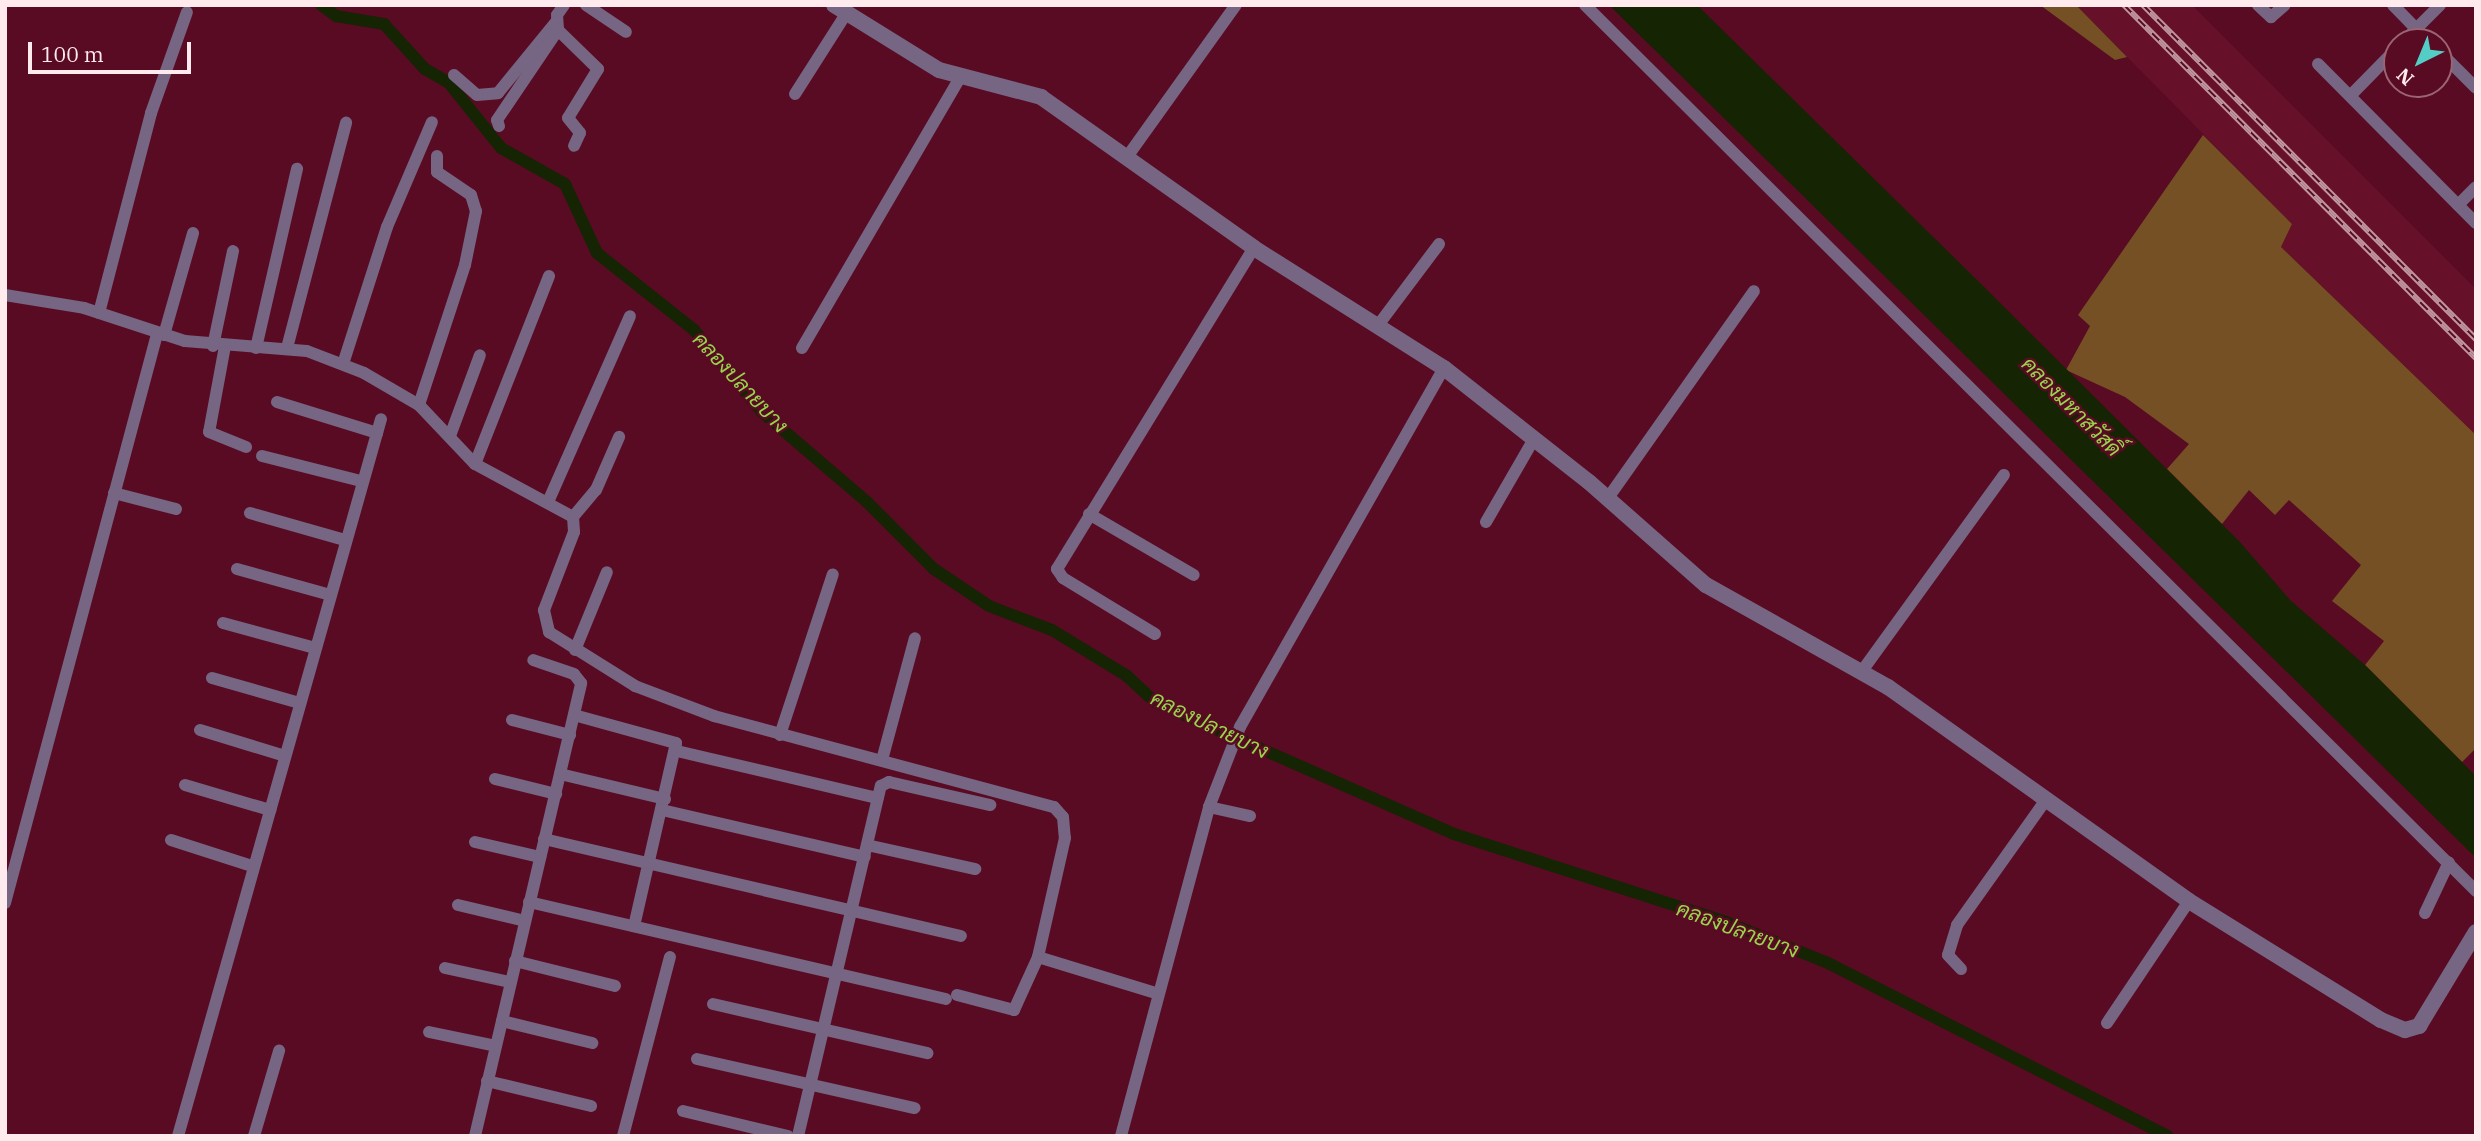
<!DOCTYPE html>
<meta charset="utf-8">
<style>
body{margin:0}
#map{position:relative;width:2481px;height:1141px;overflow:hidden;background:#580b22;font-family:"IBM Plex Serif",Sarabun,serif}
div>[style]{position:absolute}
.built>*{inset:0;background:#661029}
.green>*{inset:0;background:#745024}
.water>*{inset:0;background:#152403}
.canal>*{height:12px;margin:-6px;padding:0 6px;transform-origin:6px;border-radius:6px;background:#152403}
.minor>*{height:12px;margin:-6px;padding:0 6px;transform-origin:6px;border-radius:6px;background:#766583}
.tertiary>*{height:16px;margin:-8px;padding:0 8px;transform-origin:8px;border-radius:8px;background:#766583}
.rail>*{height:6px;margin-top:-3px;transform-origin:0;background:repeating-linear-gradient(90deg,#580b22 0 10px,#c097a1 0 20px);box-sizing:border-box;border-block:2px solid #c097a1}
span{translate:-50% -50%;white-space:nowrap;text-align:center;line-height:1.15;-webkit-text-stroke:5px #580b22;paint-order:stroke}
.water-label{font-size:21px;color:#98d54c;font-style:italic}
.frame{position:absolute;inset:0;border:7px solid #ffebed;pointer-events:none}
.north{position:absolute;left:2383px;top:28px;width:70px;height:70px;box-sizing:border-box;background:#580b22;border:2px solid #9b6573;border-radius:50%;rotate:223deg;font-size:19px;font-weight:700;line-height:28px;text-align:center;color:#ffebed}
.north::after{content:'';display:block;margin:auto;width:24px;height:32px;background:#54cdc7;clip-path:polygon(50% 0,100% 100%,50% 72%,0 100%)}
.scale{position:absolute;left:28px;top:42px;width:163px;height:32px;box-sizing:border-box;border:4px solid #ffebed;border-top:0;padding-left:9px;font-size:21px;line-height:24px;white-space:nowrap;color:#ffebed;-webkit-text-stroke:5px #580b22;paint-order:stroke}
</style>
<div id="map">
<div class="built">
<i style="clip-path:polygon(2076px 5px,2192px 5px,2476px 289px,2476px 435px,2281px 247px,2292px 224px)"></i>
</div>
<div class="green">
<i style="clip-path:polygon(2040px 5px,2076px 5px,2127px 57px,2115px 60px)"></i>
<i style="clip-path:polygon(2203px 135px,2292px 224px,2281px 247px,2476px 435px,2476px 748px,2462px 762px,2365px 665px,2384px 641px,2332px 601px,2361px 565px,2289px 500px,2275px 515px,2249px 490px,2222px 524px,2167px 469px,2189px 444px,2125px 397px,2066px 370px,2090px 326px,2078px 315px)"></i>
</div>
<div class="water">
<i style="clip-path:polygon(1609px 5px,1697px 5px,1975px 278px,2239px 541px,2291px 601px,2365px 665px,2476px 776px,2476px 858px)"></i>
</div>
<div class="canal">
<i style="left:321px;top:5px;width:19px;rotate:36deg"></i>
<i style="left:336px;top:16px;width:49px;rotate:9.5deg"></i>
<i style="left:384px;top:24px;width:61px;rotate:47.7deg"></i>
<i style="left:425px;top:69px;width:28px;rotate:30deg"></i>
<i style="left:449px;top:83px;width:83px;rotate:51.3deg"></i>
<i style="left:501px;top:148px;width:73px;rotate:29.4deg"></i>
<i style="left:565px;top:184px;width:76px;rotate:65.1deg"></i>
<i style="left:597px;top:253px;width:124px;rotate:38.4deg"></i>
<i style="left:694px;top:330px;width:107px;rotate:50.3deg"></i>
<i style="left:762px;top:412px;width:138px;rotate:40.6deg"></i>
<i style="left:867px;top:502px;width:95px;rotate:45deg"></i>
<i style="left:934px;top:569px;width:66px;rotate:33.9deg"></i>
<i style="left:989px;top:606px;width:67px;rotate:20.9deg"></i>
<i style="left:1052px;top:630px;width:88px;rotate:31.5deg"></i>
<i style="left:1127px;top:676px;width:38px;rotate:43deg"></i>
<i style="left:1155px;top:702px;width:327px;rotate:23.8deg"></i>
<i style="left:1454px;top:834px;width:286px;rotate:17.9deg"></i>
<i style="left:1726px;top:922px;width:110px;rotate:21.9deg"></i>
<i style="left:1828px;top:963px;width:381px;rotate:27deg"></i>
</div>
<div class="minor">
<i style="left:564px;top:5px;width:12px;rotate:125deg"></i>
<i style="left:557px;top:15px;width:15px;rotate:86deg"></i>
<i style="left:558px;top:30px;width:56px;rotate:44.3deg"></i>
<i style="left:598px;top:69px;width:57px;rotate:121.5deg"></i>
<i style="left:568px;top:118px;width:19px;rotate:51deg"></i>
<i style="left:580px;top:133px;width:14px;rotate:115deg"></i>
<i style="left:586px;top:5px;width:48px;rotate:34deg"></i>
<i style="left:1585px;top:5px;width:1257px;rotate:44.84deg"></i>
<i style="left:2258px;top:5px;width:18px;rotate:43deg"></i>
<i style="left:2271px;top:17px;width:18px;rotate:-41deg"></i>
<i style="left:2393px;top:5px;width:52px;rotate:45.8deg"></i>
<i style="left:2403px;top:42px;width:52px;rotate:-45deg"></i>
<i style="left:2439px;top:51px;width:52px;rotate:45deg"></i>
<i style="left:2318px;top:64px;width:224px;rotate:45.2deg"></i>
<i style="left:454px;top:75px;width:30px;rotate:41deg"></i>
<i style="left:477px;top:95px;width:21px;rotate:-5deg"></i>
<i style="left:498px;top:93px;width:92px;rotate:-50.8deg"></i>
<i style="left:795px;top:94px;width:95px;rotate:-57.5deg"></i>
<i style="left:2351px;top:95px;width:66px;rotate:-45.6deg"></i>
<i style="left:499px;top:126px;width:6px;rotate:-108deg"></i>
<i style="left:497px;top:120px;width:109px;rotate:-55.9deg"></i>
<i style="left:437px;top:156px;width:16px;rotate:90deg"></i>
<i style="left:437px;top:172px;width:41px;rotate:34.1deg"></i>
<i style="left:471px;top:195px;width:17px;rotate:73deg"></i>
<i style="left:476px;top:211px;width:55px;rotate:101.5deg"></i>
<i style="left:465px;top:265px;width:147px;rotate:108.2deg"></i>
<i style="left:419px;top:405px;width:81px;rotate:46.5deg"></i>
<i style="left:475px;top:464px;width:111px;rotate:28.4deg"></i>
<i style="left:573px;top:517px;width:15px;rotate:86deg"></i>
<i style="left:574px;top:532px;width:84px;rotate:111deg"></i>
<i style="left:544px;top:610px;width:23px;rotate:77deg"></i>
<i style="left:549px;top:632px;width:102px;rotate:32.1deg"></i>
<i style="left:635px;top:686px;width:85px;rotate:20.8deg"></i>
<i style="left:714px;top:716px;width:352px;rotate:15deg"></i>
<i style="left:1054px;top:807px;width:13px;rotate:48deg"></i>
<i style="left:1063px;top:817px;width:21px;rotate:85deg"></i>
<i style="left:1065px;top:838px;width:122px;rotate:102.8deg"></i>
<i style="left:1038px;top:957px;width:123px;rotate:17deg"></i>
<i style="left:1127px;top:157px;width:187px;rotate:-54.4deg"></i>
<i style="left:2458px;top:205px;width:25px;rotate:-45deg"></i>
<i style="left:5px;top:295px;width:80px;rotate:9.3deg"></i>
<i style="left:84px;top:308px;width:106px;rotate:18.1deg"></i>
<i style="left:185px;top:341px;width:122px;rotate:4.7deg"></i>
<i style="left:307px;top:351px;width:61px;rotate:21.1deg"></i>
<i style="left:364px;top:373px;width:64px;rotate:30.2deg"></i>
<i style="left:99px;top:313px;width:207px;rotate:-75.4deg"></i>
<i style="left:151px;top:113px;width:107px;rotate:-70.4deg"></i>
<i style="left:1379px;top:324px;width:100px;rotate:-53.1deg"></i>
<i style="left:164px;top:335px;width:106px;rotate:-74.1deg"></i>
<i style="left:213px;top:346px;width:97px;rotate:-78.1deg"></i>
<i style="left:225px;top:346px;width:87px;rotate:100.5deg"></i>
<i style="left:209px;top:432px;width:40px;rotate:22deg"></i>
<i style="left:256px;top:348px;width:184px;rotate:-77.1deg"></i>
<i style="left:287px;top:348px;width:233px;rotate:-75.3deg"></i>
<i style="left:802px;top:348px;width:313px;rotate:-59.7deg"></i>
<i style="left:343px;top:364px;width:144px;rotate:-72.2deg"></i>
<i style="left:387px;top:227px;width:114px;rotate:-66.8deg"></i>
<i style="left:277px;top:402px;width:105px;rotate:17.2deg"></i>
<i style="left:450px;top:436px;width:86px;rotate:-69.7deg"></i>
<i style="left:262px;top:456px;width:102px;rotate:14.2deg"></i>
<i style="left:475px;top:464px;width:202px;rotate:-68.5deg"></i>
<i style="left:114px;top:493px;width:64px;rotate:14.5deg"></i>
<i style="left:1608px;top:498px;width:253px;rotate:-54.8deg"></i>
<i style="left:548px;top:502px;width:203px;rotate:-66.2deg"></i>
<i style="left:250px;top:513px;width:99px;rotate:15.9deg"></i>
<i style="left:1089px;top:514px;width:121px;rotate:30.2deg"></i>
<i style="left:573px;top:517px;width:35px;rotate:-50deg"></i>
<i style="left:596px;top:490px;width:58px;rotate:-66.5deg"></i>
<i style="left:1486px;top:522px;width:96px;rotate:-60deg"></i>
<i style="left:237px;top:569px;width:97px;rotate:15.6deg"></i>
<i style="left:223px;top:623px;width:95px;rotate:15.2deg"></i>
<i style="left:1155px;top:634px;width:108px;rotate:-148.7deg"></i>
<i style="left:1063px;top:578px;width:11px;rotate:-124deg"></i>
<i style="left:1057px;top:569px;width:377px;rotate:-58.5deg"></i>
<i style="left:575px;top:650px;width:84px;rotate:-67.7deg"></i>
<i style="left:1862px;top:671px;width:242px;rotate:-54.1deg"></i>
<i style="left:212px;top:678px;width:91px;rotate:15.9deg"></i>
<i style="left:574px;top:715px;width:106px;rotate:15.4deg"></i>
<i style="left:676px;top:743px;width:188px;rotate:102.9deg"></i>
<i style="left:512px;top:720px;width:60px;rotate:14.5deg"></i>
<i style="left:200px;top:730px;width:89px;rotate:17deg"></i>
<i style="left:780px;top:735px;width:169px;rotate:-71.8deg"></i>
<i style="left:677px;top:751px;width:206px;rotate:13.2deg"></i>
<i style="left:882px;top:760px;width:126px;rotate:-74.9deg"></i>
<i style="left:560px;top:774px;width:108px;rotate:13.4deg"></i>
<i style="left:495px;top:779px;width:63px;rotate:13.8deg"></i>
<i style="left:185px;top:785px;width:89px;rotate:16.4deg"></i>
<i style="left:1209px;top:807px;width:42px;rotate:12.4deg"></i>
<i style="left:662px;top:810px;width:208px;rotate:13deg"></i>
<i style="left:544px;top:839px;width:428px;rotate:13.1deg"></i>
<i style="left:171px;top:840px;width:85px;rotate:17.8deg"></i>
<i style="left:475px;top:842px;width:67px;rotate:13deg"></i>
<i style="left:867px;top:845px;width:111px;rotate:12.5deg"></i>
<i style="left:529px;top:902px;width:428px;rotate:13.1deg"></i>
<i style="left:5px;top:903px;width:589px;rotate:-75.04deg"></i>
<i style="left:458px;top:905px;width:69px;rotate:13.4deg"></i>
<i style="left:2425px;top:913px;width:56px;rotate:-64.8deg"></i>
<i style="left:515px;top:961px;width:103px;rotate:14deg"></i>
<i style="left:445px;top:968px;width:66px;rotate:12.2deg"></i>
<i style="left:1961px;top:969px;width:19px;rotate:-133deg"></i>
<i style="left:1948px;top:955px;width:31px;rotate:-73deg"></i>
<i style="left:1957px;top:925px;width:152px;rotate:-54.6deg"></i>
<i style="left:957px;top:995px;width:59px;rotate:14.7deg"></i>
<i style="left:1014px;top:1010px;width:58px;rotate:-65.6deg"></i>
<i style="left:713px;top:1004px;width:220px;rotate:12.9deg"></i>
<i style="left:502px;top:1021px;width:93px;rotate:13.7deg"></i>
<i style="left:2107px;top:1023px;width:147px;rotate:-56.1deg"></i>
<i style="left:429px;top:1032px;width:68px;rotate:11.8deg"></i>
<i style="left:697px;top:1059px;width:223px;rotate:12.7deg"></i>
<i style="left:487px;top:1081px;width:107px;rotate:13.5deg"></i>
<i style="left:683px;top:1111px;width:108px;rotate:13.4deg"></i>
<i style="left:178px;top:1136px;width:745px;rotate:-74.19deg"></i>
<i style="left:254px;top:1136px;width:89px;rotate:-73.6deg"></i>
<i style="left:475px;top:1136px;width:465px;rotate:-76.8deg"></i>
<i style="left:581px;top:683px;width:11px;rotate:-128deg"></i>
<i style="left:574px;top:674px;width:43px;rotate:-161.1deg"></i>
<i style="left:623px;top:1136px;width:185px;rotate:-75.3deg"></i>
<i style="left:798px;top:1136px;width:360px;rotate:-76.7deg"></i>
<i style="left:881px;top:786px;width:9px;rotate:-27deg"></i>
<i style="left:889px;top:782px;width:104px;rotate:12.8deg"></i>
<i style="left:1121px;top:1136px;width:341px;rotate:-75deg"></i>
<i style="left:1209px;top:807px;width:86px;rotate:-68.8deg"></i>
<i style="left:1240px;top:727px;width:413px;rotate:-60.4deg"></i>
</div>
<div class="tertiary">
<i style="left:834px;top:5px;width:123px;rotate:31.8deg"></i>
<i style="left:939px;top:70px;width:106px;rotate:14.8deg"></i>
<i style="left:1041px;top:97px;width:261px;rotate:35.3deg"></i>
<i style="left:1254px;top:248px;width:225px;rotate:32.3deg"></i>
<i style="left:1444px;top:368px;width:184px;rotate:38.2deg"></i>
<i style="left:1589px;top:482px;width:156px;rotate:41.4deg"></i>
<i style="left:1706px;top:585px;width:209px;rotate:29.3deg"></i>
<i style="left:1888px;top:687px;width:369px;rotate:35.4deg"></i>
<i style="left:2189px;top:901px;width:226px;rotate:31.8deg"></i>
<i style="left:2381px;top:1020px;width:26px;rotate:23deg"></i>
<i style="left:2405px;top:1030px;width:15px;rotate:-16deg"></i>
<i style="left:2419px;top:1026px;width:110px;rotate:-58.8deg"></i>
</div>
<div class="rail">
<i style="left:2124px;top:5px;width:499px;rotate:45.1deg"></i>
<i style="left:2143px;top:5px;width:472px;rotate:45.1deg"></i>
</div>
<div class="water-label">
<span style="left:741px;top:382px;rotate:47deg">คลองปลายบาง</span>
<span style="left:2072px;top:406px;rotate:45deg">คลองมหาสวัสดิ์</span>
<span style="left:1210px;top:724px;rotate:26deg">คลองปลายบาง</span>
<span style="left:1738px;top:929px;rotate:20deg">คลองปลายบาง</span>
</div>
<div class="frame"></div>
<div class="north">N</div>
<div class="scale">100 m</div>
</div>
